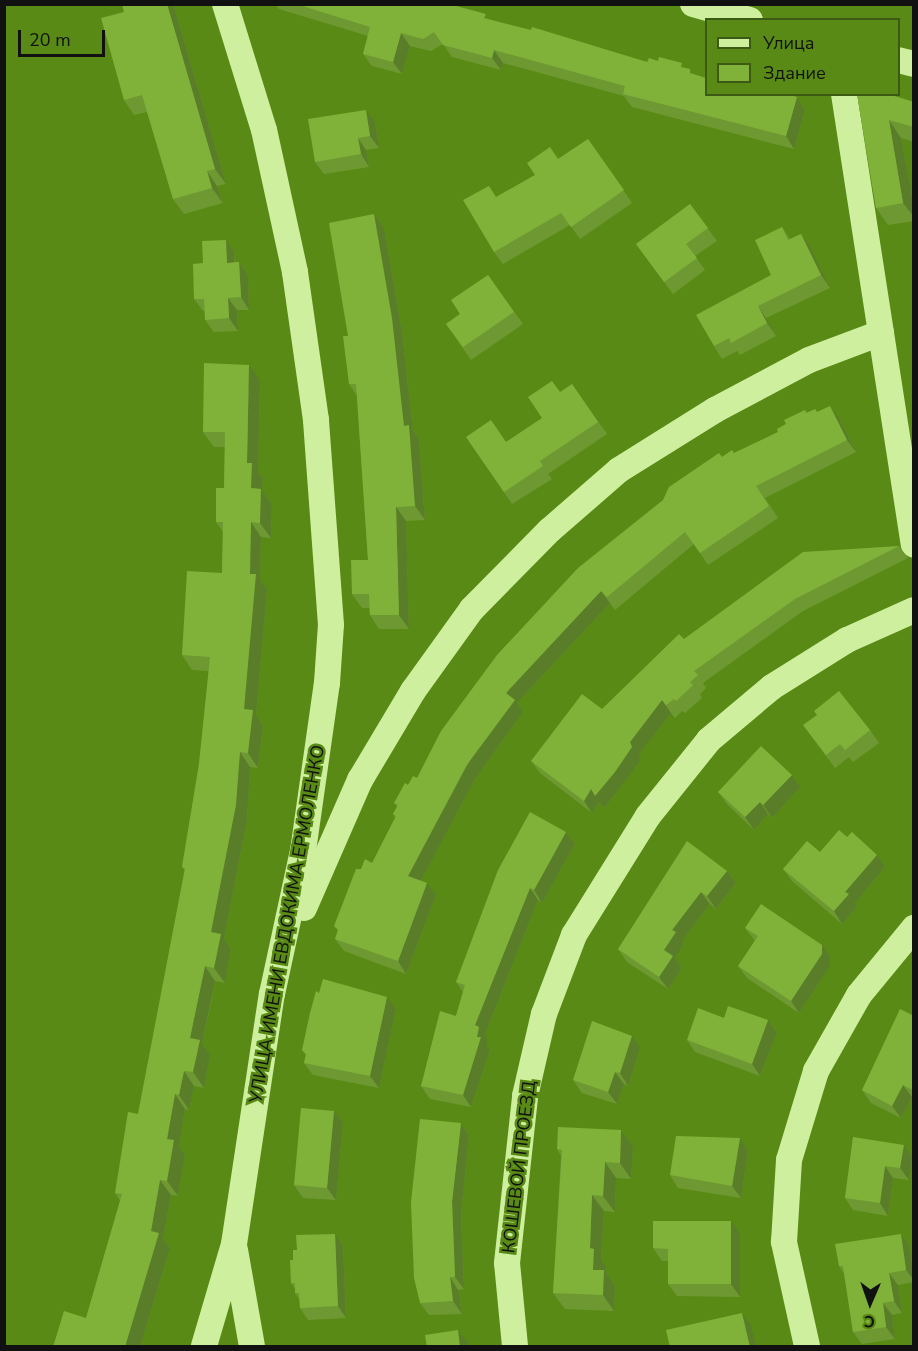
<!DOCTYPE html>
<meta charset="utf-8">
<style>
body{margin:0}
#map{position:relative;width:918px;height:1351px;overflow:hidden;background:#598a16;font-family:"Nunito Sans",sans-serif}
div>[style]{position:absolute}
.minor>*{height:26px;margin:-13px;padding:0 13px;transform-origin:13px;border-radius:13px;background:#ceef9e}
.wall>*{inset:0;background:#6e9932}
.shaded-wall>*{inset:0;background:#5a7d29}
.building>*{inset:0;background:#80b23a}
span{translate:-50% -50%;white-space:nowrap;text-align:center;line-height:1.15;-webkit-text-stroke:5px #598a16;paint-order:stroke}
.street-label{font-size:18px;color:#111}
.frame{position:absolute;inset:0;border:6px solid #111;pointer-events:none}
.legend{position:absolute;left:705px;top:18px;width:195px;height:78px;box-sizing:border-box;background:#598a16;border:2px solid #3c5a14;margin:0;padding:8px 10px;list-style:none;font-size:18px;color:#111}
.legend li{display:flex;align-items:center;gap:12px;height:30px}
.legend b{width:30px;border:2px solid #3c5a14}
.north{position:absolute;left:840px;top:1273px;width:60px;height:60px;-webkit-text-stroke:4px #598a16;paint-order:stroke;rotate:182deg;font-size:16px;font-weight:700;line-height:24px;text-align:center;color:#111}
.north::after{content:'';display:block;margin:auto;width:21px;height:27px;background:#111;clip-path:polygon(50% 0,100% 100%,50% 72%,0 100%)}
.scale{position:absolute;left:18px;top:30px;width:87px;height:27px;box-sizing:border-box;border:3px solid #111;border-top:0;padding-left:8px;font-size:18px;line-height:21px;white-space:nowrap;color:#111;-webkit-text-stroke:4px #598a16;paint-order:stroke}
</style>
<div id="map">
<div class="minor">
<i style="left:693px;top:4px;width:59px;rotate:15.7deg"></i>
<i style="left:898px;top:60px;width:16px;rotate:14deg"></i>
<i style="left:844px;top:94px;width:456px;rotate:81.2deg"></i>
<i style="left:304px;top:908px;width:140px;rotate:-66.4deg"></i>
<i style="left:360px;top:780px;width:104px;rotate:-59.2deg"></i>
<i style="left:413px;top:691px;width:101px;rotate:-54.3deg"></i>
<i style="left:472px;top:609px;width:111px;rotate:-45.4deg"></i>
<i style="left:550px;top:530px;width:91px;rotate:-41deg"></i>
<i style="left:619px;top:470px;width:113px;rotate:-32deg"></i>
<i style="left:715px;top:410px;width:106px;rotate:-28deg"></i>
<i style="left:809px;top:360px;width:77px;rotate:-20.6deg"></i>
<i style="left:235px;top:1250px;width:97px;rotate:80deg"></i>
<i style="left:204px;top:1346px;width:106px;rotate:-73.6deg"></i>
<i style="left:234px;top:1244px;width:253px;rotate:-81.4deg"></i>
<i style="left:272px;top:994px;width:146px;rotate:-77.8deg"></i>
<i style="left:303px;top:851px;width:170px;rotate:-81.9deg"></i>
<i style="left:327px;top:683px;width:58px;rotate:-86.1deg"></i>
<i style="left:331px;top:625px;width:206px;rotate:-94.2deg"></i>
<i style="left:316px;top:420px;width:149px;rotate:-98.1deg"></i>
<i style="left:295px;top:272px;width:145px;rotate:-102.3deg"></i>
<i style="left:264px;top:130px;width:132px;rotate:-107.2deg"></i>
<i style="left:515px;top:1346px;width:83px;rotate:-95.5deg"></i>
<i style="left:507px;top:1263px;width:168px;rotate:-83.8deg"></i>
<i style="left:525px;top:1096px;width:84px;rotate:-77deg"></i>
<i style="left:544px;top:1014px;width:85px;rotate:-69.2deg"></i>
<i style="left:574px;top:935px;width:140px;rotate:-58.1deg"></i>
<i style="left:648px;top:816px;width:97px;rotate:-51.2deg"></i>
<i style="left:709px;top:740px;width:82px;rotate:-40.1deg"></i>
<i style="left:772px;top:687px;width:89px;rotate:-32.1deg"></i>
<i style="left:847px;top:640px;width:73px;rotate:-24.1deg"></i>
<i style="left:807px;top:1346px;width:107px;rotate:-102.5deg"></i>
<i style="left:784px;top:1242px;width:82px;rotate:-86.5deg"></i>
<i style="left:789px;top:1160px;width:93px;rotate:-73.1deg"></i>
<i style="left:816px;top:1071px;width:87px;rotate:-60.5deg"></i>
<i style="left:859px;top:995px;width:87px;rotate:-50.6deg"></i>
</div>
<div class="wall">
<i style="clip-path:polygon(122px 4px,173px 4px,226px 184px,217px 186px,223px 203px,184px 214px,173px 199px,147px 112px,134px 115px,124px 100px,124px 12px)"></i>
<i style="clip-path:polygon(275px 4px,449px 4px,490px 20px,647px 62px,685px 68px,706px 94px,797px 97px,805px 110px,794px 149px,632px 107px,624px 96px,503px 63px,501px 70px,452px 57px,443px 44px,431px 51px,410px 46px,402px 74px,372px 66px,363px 54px,368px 36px,279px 9px)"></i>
<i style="clip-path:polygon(857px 94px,914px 102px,914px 142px,901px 138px,914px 207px,914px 221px,888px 225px,876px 208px)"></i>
<i style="clip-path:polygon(375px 122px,379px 148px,366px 150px,369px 167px,324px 174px,315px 162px)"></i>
<i style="clip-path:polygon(588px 139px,632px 203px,580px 239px,570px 225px,503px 264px,494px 252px,497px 197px,535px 175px)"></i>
<i style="clip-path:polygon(690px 204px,717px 241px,695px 256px,705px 270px,673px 294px,636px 244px)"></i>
<i style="clip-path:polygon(782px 227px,790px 239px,801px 234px,810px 246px,830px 288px,766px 318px,776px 336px,740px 355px,737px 351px,722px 359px,714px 346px,771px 275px)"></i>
<i style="clip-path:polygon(384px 228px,402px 332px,413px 431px,419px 439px,425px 520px,406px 521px,409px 629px,379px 629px,370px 615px,369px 608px,362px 608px,352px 594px,368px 560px,357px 396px,349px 384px,348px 336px)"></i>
<i style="clip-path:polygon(234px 252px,235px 262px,239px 262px,248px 275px,249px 310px,237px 310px,238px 331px,214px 332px,205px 320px,205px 311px,203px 311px,194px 299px,203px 263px)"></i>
<i style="clip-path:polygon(488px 275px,523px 324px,471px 360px,446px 324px,460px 314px)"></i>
<i style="clip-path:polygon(260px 380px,258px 472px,263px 478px,262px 490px,272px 504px,271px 538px,261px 537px,260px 580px,267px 589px,256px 715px,263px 726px,258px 768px,250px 767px,247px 820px,224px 938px,231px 949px,225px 983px,215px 981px,211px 1003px,202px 1044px,210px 1055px,204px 1088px,194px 1086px,189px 1110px,185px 1109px,179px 1147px,185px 1155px,178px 1196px,171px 1195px,163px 1239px,170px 1248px,140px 1347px,53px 1347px,86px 1318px,120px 1201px,115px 1193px,138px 1114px,185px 871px,182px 867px,199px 764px,209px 671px,192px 670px,182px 655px,222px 573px,223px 532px,216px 522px,224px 488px,225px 447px,214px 447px,203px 432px)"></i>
<i style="clip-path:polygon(572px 384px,607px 434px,548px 474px,552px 479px,512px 504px,466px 437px,506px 442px,542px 418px)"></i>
<i style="clip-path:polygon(805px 410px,807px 413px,817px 412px,839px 418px,856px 452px,765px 498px,778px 518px,708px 565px,694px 544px,615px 610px,610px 603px,517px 703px,523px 712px,475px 779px,421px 880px,436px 895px,406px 974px,344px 951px,335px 939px,361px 869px,372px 863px,395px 818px,393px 814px,397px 807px,394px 803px,408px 785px,417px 778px,722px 457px,734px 453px,778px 432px,786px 424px)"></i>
<i style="clip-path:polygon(899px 546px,908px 558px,803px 611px,703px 683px,706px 688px,700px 694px,702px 698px,685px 713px,682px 711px,675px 718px,671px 713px,639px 754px,641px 760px,623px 784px,604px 808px,599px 802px,592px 813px,540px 773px,531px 761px,602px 709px,684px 639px)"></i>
<i style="clip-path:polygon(803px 725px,870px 730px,879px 743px,853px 762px,849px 757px,835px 768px)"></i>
<i style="clip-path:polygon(792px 775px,800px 787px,772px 818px,768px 814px,754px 830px,727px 804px,718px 792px)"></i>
<i style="clip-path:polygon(566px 832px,575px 844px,542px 903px,538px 900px,485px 1034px,488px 1039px,487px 1045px,490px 1050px,471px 1107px,430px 1099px,421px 1086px,456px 1016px,463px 992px,456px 982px)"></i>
<i style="clip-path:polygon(847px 837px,885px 867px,855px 903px,857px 907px,842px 924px,792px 881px,783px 869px,820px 852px)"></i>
<i style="clip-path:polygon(727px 871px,736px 883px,716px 909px,710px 904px,682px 941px,684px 944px,675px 958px,682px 968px,668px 989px,627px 962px,618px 949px)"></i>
<i style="clip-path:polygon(745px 928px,822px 945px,830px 957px,830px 966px,799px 1013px,747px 978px,738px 966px,755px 941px)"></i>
<i style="clip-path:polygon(319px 993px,396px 1009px,379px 1088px,313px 1075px,304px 1063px,306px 1055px,302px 1050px)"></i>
<i style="clip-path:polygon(914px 1016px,914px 1098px,912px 1097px,901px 1118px,871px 1103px,862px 1090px)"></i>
<i style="clip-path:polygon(768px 1020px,777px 1033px,760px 1076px,695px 1052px,687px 1040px)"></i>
<i style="clip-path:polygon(640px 1048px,628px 1086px,624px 1084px,617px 1104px,582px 1093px,573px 1080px)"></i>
<i style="clip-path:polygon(334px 1111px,343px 1123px,336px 1200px,303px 1198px,294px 1185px)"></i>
<i style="clip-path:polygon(461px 1123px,469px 1135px,461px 1214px,464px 1289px,458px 1290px,462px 1314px,429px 1315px,420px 1303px)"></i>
<i style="clip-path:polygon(621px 1130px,633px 1146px,631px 1179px,616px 1178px,615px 1212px,604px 1211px,601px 1260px,605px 1265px,605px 1271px,615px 1286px,614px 1311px,565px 1309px,553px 1293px,561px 1156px,557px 1149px)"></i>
<i style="clip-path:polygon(853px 1137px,912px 1157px,909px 1180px,893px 1178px,888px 1216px,853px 1210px,845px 1198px)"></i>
<i style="clip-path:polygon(748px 1151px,741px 1198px,678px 1188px,670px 1175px)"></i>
<i style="clip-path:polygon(740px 1233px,740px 1297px,677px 1296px,668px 1284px,668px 1261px,662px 1261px,653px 1248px)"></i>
<i style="clip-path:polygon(335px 1234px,343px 1246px,346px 1318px,308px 1320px,300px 1308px,299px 1299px,295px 1293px,295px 1289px,291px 1283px,293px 1260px)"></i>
<i style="clip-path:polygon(909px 1246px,914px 1274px,914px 1282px,898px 1285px,902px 1313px,892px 1315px,895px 1339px,862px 1344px,853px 1332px,844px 1274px,839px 1266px)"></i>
</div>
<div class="shaded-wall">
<i style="clip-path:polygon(167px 4px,173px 4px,226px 184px,215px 169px)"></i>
<i style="clip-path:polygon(401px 33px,410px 46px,402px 74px,393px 62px)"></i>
<i style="clip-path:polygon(494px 50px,503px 63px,501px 70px,492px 58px)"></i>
<i style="clip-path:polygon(797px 97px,805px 110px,794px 149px,786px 136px)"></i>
<i style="clip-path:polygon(366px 110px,375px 122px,379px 148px,370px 136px)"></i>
<i style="clip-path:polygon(889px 120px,901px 138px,914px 207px,914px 217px,903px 203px)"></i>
<i style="clip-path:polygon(358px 138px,366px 150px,369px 167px,361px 154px)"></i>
<i style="clip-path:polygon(207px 171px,217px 186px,223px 203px,212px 188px)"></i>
<i style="clip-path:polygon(374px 214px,384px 228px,402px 332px,413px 431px,419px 439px,425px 520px,415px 506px)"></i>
<i style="clip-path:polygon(801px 234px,810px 246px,830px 288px,821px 275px)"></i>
<i style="clip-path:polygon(226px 240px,234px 252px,235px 275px,227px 263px)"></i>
<i style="clip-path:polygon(239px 262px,248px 275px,249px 310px,241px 297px)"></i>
<i style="clip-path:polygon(228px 298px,237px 310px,238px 331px,229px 318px)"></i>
<i style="clip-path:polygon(758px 306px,766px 318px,776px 336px,767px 323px)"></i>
<i style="clip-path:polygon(249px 365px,260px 380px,258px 472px,263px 478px,262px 490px,272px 504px,271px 538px,260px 523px,251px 488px,247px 463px)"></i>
<i style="clip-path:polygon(830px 406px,839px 418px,856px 452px,847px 440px)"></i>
<i style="clip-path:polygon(396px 507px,406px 521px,409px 629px,399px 615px)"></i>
<i style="clip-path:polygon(251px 522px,261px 537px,260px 580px,267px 589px,256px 715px,263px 726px,258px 768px,248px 753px,244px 709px)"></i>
<i style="clip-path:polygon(601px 591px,610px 603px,517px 703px,523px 712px,475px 779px,417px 888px,408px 876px,506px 693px)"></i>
<i style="clip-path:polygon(662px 700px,671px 713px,639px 754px,641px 760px,623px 784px,604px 808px,599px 802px,592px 813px,584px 801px,591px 789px,630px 742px)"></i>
<i style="clip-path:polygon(240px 752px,250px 767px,247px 820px,224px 938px,231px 949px,225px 983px,214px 968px,211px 932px)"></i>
<i style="clip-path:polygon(792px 775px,800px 787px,772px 818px,763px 805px)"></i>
<i style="clip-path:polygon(760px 802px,768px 814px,754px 830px,745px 817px)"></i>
<i style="clip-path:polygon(566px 832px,575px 844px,542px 903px,534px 890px)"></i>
<i style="clip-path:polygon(877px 855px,885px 867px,855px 903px,857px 907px,842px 924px,834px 911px,845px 892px)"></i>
<i style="clip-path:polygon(727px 871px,736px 883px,716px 909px,707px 896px)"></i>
<i style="clip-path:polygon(427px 883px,436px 895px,406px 974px,398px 961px)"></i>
<i style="clip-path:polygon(530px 888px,538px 900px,485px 1034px,488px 1039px,487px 1045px,490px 1050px,471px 1107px,463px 1095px,475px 1025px)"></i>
<i style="clip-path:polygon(701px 892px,710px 904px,682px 941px,684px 944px,675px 958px,682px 968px,668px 989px,659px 977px,664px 950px,672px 930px)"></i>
<i style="clip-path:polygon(822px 945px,830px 957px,830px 966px,799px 1013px,791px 1001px)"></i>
<i style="clip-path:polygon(205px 966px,215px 981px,202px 1044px,210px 1055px,204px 1088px,193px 1072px,190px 1038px)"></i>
<i style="clip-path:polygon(387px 997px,396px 1009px,379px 1088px,370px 1076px)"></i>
<i style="clip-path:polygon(768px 1020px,777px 1033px,760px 1076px,752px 1064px)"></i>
<i style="clip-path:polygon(632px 1036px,640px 1048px,628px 1086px,620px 1073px)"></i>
<i style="clip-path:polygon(184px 1071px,194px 1086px,189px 1110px,179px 1095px)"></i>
<i style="clip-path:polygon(615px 1072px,624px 1084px,617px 1104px,608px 1092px)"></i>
<i style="clip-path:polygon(903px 1085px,912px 1097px,901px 1118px,892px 1106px)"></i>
<i style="clip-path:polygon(175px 1094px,185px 1109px,179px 1147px,185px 1155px,178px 1196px,167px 1181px,167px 1139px)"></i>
<i style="clip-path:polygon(334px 1111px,343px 1123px,336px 1200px,327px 1188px)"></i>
<i style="clip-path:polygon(461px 1123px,469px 1135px,461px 1214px,464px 1289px,455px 1277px,452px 1202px)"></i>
<i style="clip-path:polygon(621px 1130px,633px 1146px,631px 1179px,620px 1163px)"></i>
<i style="clip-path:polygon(740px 1138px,748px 1151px,741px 1198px,732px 1186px)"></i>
<i style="clip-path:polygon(904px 1145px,912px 1157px,909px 1180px,900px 1168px)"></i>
<i style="clip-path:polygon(605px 1162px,616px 1178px,615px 1212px,603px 1196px)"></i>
<i style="clip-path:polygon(885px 1166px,893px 1178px,888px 1216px,880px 1203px)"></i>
<i style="clip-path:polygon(160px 1180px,171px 1195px,163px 1239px,170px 1248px,140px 1347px,125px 1347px,151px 1231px)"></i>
<i style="clip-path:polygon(592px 1195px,604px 1211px,601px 1260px,605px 1265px,605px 1271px,615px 1286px,614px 1311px,603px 1295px,593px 1270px,590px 1248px)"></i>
<i style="clip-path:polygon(731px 1221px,740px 1233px,740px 1297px,731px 1284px)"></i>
<i style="clip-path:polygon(335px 1234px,343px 1246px,346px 1318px,338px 1306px)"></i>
<i style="clip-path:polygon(901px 1234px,909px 1246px,914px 1274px,914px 1280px,906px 1270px)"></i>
<i style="clip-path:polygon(889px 1273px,898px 1285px,902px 1313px,894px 1301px)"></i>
<i style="clip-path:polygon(450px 1277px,458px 1290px,462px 1314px,453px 1301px)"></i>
<i style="clip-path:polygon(883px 1303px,892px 1315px,895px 1339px,886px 1327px)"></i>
<i style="clip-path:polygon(742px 1313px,751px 1325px,756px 1347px,750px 1347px)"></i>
<i style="clip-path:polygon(458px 1330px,467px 1342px,467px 1347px,460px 1347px)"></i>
</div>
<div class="building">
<i style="clip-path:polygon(122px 4px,167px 4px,215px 169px,207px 171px,212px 188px,173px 199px,142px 95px,124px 100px,101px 18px,124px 12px)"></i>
<i style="clip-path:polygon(296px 4px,449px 4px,486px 14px,484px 18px,531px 30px,532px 27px,647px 62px,649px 58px,658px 61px,659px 57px,682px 63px,681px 67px,690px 69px,690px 73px,706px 78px,706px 94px,787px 94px,797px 97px,786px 136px,623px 94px,625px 86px,494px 50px,492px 58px,443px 45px,434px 32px,423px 39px,401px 33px,393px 62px,363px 54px,370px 27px)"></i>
<i style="clip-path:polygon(857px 94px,888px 94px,914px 102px,914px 127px,889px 120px,903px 203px,876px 208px)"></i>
<i style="clip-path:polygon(366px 110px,370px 136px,358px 138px,361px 154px,315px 162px,308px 119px)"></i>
<i style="clip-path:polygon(588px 139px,624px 190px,571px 227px,561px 213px,494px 252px,463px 200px,489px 186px,496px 197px,535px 175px,527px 163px,550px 147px,558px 159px)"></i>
<i style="clip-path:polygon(690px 204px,708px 228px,686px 244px,697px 258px,664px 282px,636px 244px)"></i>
<i style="clip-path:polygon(374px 214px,392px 318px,404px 426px,409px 425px,415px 506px,396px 507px,399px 615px,370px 615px,369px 594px,352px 594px,351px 560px,368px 560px,356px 384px,349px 384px,343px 336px,348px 336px,329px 223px)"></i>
<i style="clip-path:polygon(782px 227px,788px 240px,801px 234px,821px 275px,758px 306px,767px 323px,731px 343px,729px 338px,714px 346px,696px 315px,771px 275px,755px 240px)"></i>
<i style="clip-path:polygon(226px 240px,227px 263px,239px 262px,241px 297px,228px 298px,229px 318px,205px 320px,204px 299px,194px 299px,193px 264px,203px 263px,202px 241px)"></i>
<i style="clip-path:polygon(488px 275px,514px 312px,463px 347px,446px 324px,460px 314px,451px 300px)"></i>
<i style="clip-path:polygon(204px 363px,249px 365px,247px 463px,252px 463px,251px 488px,261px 489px,260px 523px,251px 522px,250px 574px,256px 574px,244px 709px,253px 710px,248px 753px,240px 752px,236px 805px,211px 932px,221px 934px,214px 968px,205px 966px,190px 1038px,200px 1040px,193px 1072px,184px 1071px,179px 1095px,175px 1094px,167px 1139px,174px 1140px,167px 1181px,160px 1180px,151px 1231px,159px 1233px,125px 1347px,53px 1347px,64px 1311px,86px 1318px,122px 1194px,115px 1193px,128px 1112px,138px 1114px,185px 868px,182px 867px,199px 764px,210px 657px,182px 655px,187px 571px,222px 573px,223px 522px,216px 522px,216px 488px,224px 488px,225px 432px,203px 432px)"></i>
<i style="clip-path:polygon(552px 381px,560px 392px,572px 384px,598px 422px,540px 461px,543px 466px,504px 492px,466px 437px,491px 420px,506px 442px,542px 418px,528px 397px)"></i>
<i style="clip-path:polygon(830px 406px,847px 440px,756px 486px,769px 506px,700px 553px,685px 532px,607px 597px,601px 591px,506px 693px,515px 700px,466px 766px,408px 876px,427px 883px,398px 961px,335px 939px,338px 930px,334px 926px,356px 869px,361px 869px,365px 859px,372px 863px,396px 816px,393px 814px,398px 805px,394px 803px,405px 783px,408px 785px,413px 776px,417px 778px,441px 731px,497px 655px,578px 568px,663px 500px,669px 487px,719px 453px,722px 457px,732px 450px,734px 453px,778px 432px,777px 429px,786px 424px,784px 420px,805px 410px,806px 413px,815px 409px,817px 412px)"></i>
<i style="clip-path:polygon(899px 546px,795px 599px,694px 671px,698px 675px,690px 682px,693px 685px,676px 701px,674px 699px,666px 705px,662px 700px,630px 742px,632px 747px,615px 772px,595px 796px,591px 789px,584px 801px,531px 761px,582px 694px,602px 709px,679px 634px,684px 639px,803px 552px)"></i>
<i style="clip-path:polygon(839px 691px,870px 730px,845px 750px,840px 744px,826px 755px,803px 725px,817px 715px,814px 711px)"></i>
<i style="clip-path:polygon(761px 746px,792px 775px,763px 805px,760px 802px,745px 817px,718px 792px)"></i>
<i style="clip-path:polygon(530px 812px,566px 832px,534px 890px,530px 888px,475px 1025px,479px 1027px,477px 1037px,481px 1037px,463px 1095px,421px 1086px,440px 1011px,456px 1016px,465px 985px,456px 982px,498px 870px)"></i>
<i style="clip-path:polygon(839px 830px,847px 837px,852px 832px,877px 855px,845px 892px,849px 894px,834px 911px,783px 869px,807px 841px,820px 852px)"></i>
<i style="clip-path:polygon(687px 841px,727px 871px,707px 896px,701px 892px,672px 930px,676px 932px,664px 950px,673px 956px,659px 977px,618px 949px)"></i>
<i style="clip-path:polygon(761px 904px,822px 945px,822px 954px,791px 1001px,738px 966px,758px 936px,745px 928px)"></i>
<i style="clip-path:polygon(323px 979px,387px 997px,370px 1076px,304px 1063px,306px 1054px,302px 1050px,310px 1013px,316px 991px,319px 993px)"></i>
<i style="clip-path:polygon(728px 1006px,768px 1020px,752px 1064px,687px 1040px,698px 1008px,724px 1018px)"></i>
<i style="clip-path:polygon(900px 1009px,914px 1016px,914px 1089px,913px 1090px,903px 1085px,892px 1106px,862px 1090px)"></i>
<i style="clip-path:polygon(592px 1021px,632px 1036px,620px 1073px,615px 1072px,608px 1092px,573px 1080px)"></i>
<i style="clip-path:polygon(301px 1108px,334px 1111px,327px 1188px,294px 1185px)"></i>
<i style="clip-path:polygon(420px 1119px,461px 1123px,452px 1202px,455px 1277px,450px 1277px,453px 1301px,420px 1303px,414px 1278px,411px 1202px)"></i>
<i style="clip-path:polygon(558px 1127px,621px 1130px,620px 1163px,605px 1162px,603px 1196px,592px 1195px,590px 1248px,594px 1249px,593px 1270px,604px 1270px,603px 1295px,553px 1293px,562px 1150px,557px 1149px)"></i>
<i style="clip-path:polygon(676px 1136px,740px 1138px,732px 1186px,670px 1175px)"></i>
<i style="clip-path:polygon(853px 1137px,904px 1145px,900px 1168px,885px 1166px,880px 1203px,845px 1198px)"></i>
<i style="clip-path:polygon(653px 1221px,731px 1221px,731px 1284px,668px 1284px,668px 1249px,653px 1248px)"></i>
<i style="clip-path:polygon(335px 1234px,338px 1306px,300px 1308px,299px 1293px,295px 1293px,295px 1283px,291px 1283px,290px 1260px,293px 1260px,293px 1250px,297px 1250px,296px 1235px)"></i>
<i style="clip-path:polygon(901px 1234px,906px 1270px,889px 1273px,894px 1301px,883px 1303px,886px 1327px,853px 1332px,843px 1266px,839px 1266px,835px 1244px)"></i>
<i style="clip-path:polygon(742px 1313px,750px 1347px,670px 1347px,666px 1330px)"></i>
<i style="clip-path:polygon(458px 1330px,460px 1347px,427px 1347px,425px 1335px)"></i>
</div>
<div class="street-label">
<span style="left:287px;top:924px;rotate:-80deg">УЛИЦА ИМЕНИ ЕВДОКИМА ЕРМОЛЕНКО</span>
<span style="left:519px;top:1167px;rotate:-83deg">КОШЕВОЙ ПРОЕЗД</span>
</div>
<div class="frame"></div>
<ul class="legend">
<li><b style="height:8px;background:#ceef9e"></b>Улица</li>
<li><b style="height:16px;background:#80b23a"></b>Здание</li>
</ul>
<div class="north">С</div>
<div class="scale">20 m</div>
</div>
